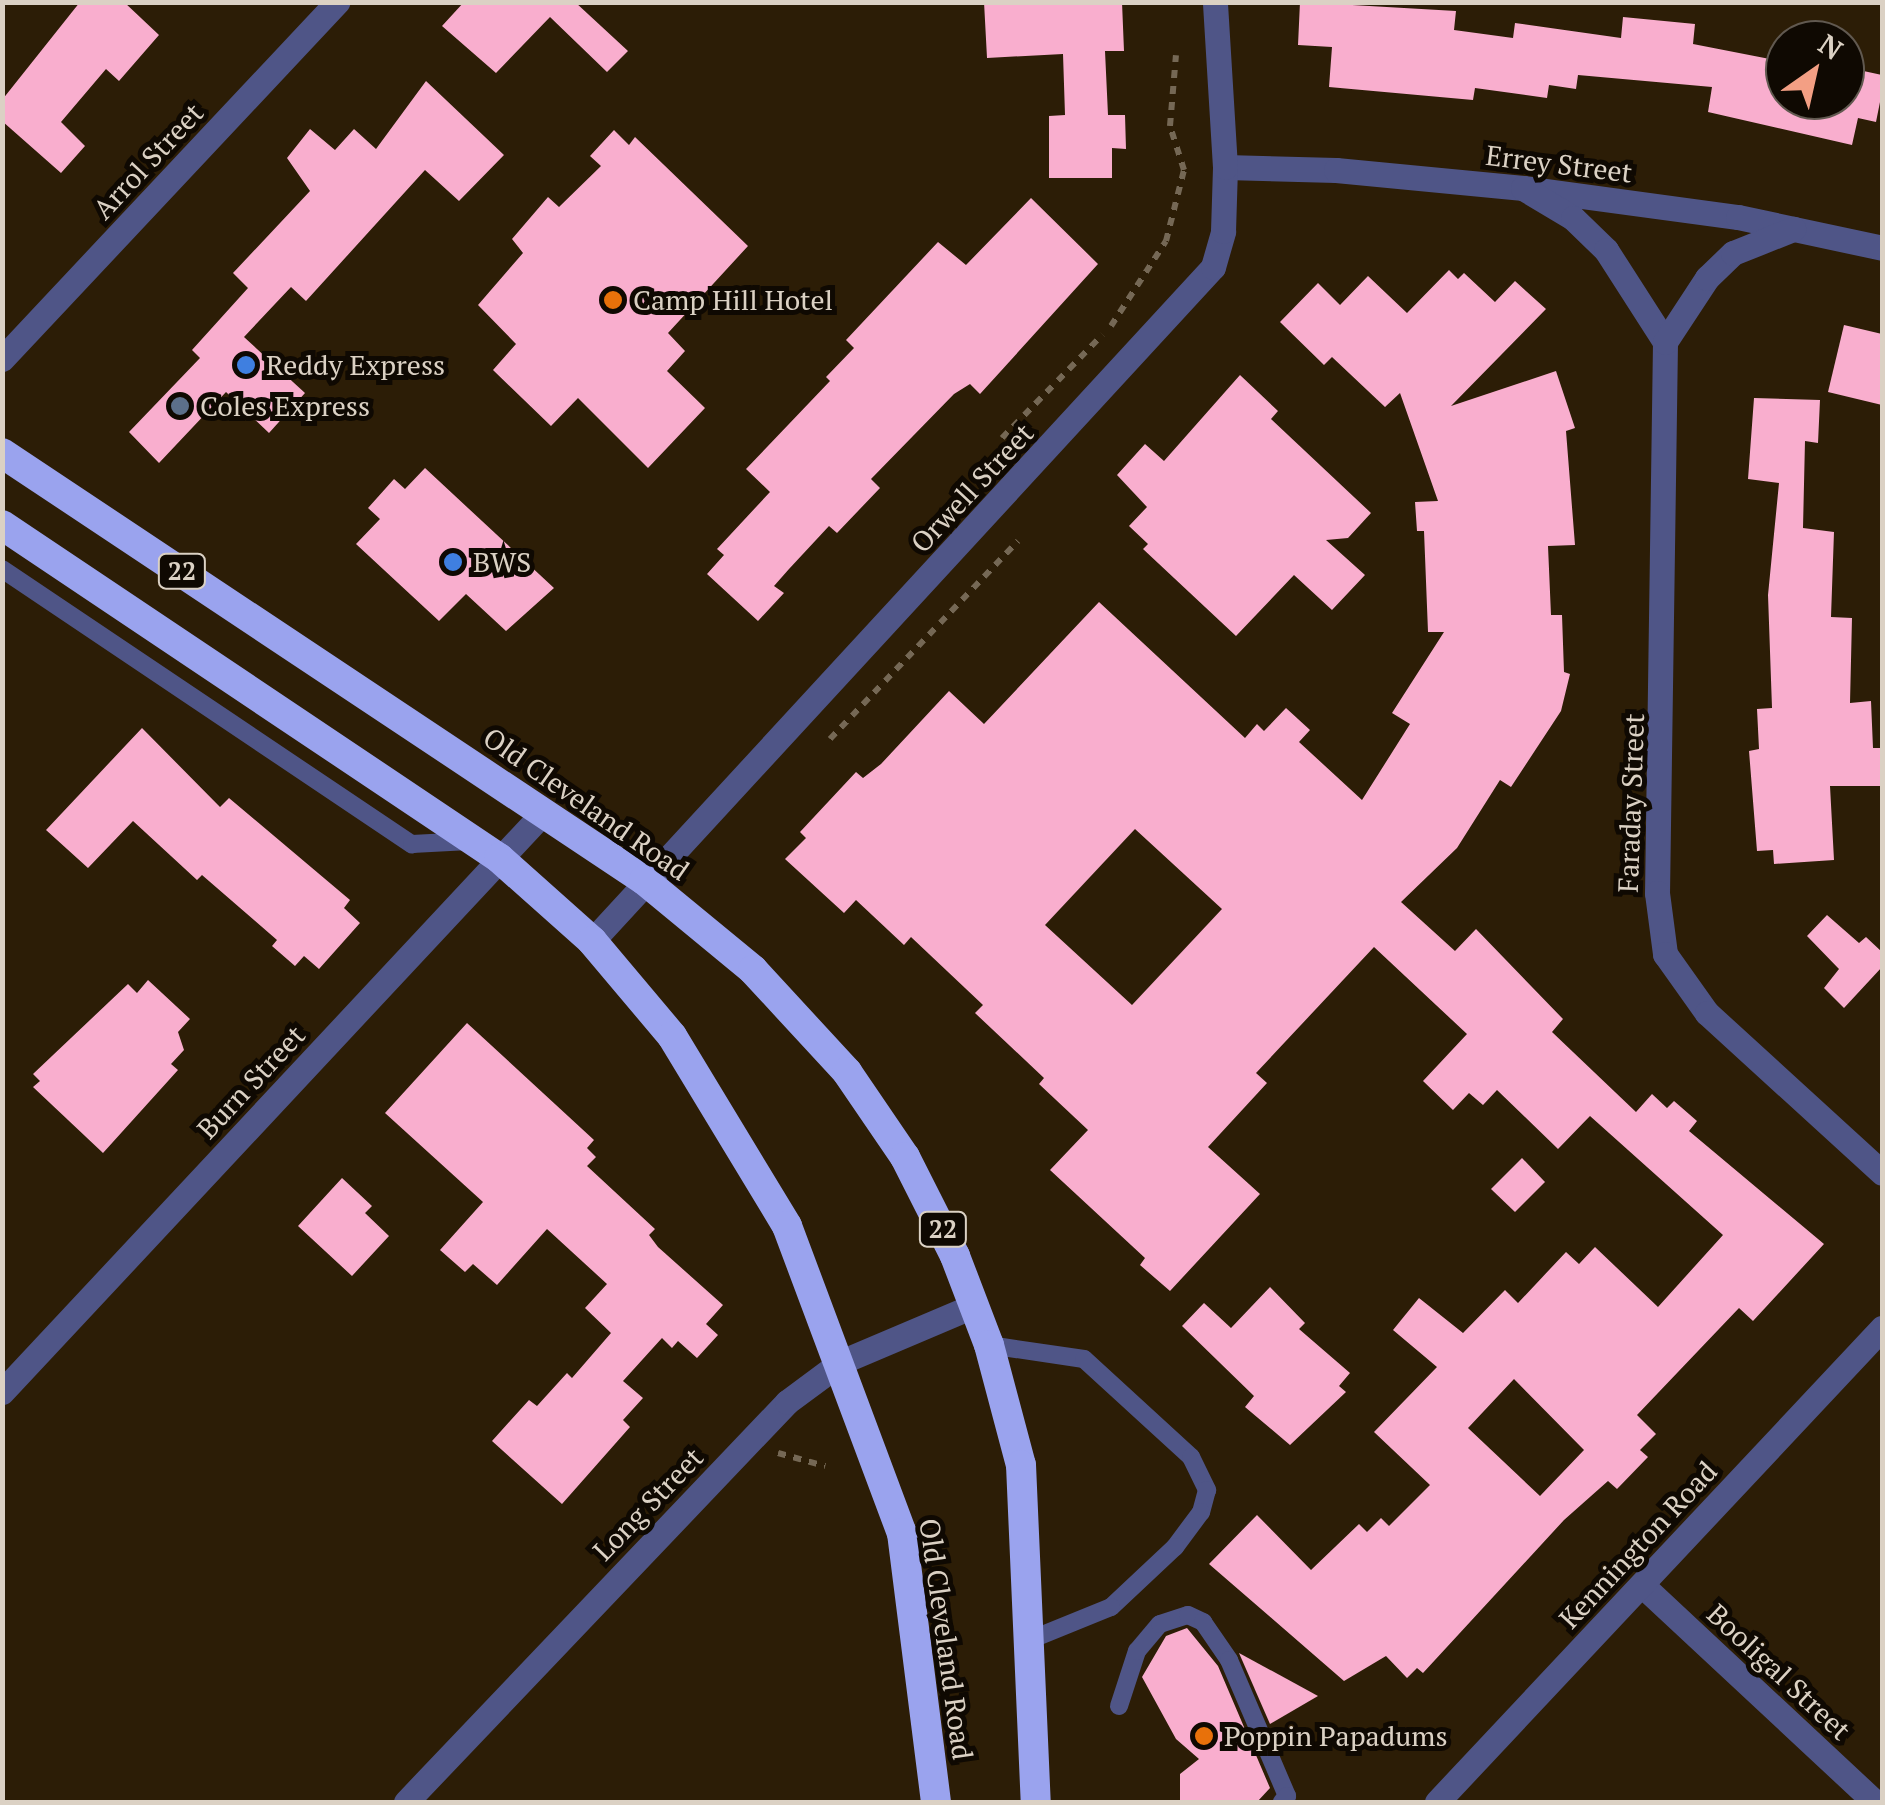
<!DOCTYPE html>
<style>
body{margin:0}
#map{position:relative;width:1885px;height:1805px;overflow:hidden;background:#2c1d06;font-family:"PT Serif",serif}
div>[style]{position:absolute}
.building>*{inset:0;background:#f9aece}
.path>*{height:6px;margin-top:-3px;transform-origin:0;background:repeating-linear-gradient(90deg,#756855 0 8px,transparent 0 16px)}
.lane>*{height:18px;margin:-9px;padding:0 9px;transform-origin:9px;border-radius:9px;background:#4f5587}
.street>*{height:25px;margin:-12.5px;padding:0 12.5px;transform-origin:12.5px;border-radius:12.5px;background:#4f5587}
.highway>*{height:30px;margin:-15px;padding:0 15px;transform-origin:15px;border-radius:15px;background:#9aa3ee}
.dots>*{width:28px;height:28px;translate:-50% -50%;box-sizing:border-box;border:5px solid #0f0902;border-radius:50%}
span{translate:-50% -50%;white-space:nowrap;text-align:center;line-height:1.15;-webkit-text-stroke:10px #0f0902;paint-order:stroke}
.shield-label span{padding:2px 8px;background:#0f0902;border:2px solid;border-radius:8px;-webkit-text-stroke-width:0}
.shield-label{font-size:25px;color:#dbd1c4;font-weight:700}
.street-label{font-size:28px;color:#dbd1c4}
.poi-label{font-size:28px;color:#dbd1c4}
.left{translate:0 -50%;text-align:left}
.frame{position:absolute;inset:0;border:5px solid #dbd1c4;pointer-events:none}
.north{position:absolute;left:1765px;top:20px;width:100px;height:100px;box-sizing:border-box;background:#0f0902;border:2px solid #615950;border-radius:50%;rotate:34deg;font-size:28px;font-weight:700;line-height:40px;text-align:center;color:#dbd1c4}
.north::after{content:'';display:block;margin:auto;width:35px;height:45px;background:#f39f84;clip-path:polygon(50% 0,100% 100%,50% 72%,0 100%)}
</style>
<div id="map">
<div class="building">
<i style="clip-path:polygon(80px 2px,124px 2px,159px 35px,119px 81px,106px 69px,61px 122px,85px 146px,61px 173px,2px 121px,2px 100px)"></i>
<i style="clip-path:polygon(464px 2px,575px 2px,628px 51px,607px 72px,550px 17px,496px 73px,442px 26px)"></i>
<i style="clip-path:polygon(984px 2px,1122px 2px,1124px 51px,1105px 51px,1108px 115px,1125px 115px,1126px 149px,1112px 148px,1112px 178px,1049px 178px,1049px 116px,1065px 115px,1063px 54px,987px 58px)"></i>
<i style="clip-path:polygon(1300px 2px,1456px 11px,1454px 30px,1513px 38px,1515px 23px,1621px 38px,1623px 17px,1695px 24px,1693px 44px,1785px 62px,1785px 100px,1845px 100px,1845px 67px,1882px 75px,1882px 92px,1876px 122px,1858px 118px,1852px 145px,1708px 112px,1712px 87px,1578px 75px,1576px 89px,1549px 85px,1547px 98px,1475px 88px,1473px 100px,1329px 87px,1332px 47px,1298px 45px)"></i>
<i style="clip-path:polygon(426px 81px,504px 155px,459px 201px,425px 170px,306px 301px,291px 287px,244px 337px,305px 393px,269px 433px,226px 392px,159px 463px,129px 432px,200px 358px,192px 350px,248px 288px,233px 273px,310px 191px,287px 158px,310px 129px,335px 150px,354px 129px,376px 149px)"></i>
<i style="clip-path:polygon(614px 130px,629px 145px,635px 137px,748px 246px,668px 333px,685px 351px,667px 371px,705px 408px,648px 468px,578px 398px,551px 426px,493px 370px,516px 344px,478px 305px,523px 253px,512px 239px,548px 197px,559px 207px,601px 166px,590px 156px)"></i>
<i style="clip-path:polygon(1031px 198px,1098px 264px,980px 394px,970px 384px,954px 394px,871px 479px,880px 488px,837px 533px,829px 526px,789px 569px,774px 586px,784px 593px,758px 621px,707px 574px,724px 555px,717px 549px,770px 492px,746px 469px,830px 381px,826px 377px,854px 348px,846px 340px,938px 242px,966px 265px)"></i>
<i style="clip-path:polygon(evenodd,1449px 270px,1458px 279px,1464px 273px,1495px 302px,1515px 281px,1546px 309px,1451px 406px,1556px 371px,1575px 428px,1566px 431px,1575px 545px,1548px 546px,1551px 615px,1562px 615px,1564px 672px,1570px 674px,1561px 711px,1511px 787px,1500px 780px,1457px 848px,1401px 902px,1455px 951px,1476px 929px,1563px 1019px,1552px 1032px,1636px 1112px,1652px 1094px,1667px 1108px,1674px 1101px,1697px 1121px,1689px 1131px,1824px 1244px,1753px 1321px,1739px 1308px,1637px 1415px,1656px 1434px,1640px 1450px,1648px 1457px,1617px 1489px,1608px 1481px,1564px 1520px,1423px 1673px,1417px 1668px,1407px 1678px,1386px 1656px,1344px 1681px,1209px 1564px,1257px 1515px,1311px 1570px,1359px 1524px,1367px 1532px,1381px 1518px,1389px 1526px,1430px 1485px,1374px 1432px,1437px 1367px,1393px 1330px,1419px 1298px,1463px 1333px,1505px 1290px,1518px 1303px,1566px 1252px,1579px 1264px,1595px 1247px,1658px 1307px,1723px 1235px,1590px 1116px,1558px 1149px,1497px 1090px,1483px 1105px,1469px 1093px,1453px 1110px,1423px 1081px,1467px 1034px,1374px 947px,1256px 1073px,1267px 1083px,1208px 1147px,1260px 1194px,1170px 1291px,1140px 1265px,1145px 1258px,1050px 1170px,1088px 1130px,1039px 1084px,1044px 1078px,975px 1013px,983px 1005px,911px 937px,904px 945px,856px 900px,844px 913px,785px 859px,806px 838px,800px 832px,856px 772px,863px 778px,881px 764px,949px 691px,984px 724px,1099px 602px,1245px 738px,1257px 724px,1264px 731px,1286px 708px,1310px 730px,1299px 742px,1362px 800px,1410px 724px,1392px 713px,1444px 632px,1428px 632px,1424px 531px,1417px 531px,1415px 502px,1438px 501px,1400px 393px,1385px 407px,1332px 357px,1324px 365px,1280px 322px,1318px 283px,1340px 305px,1368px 276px,1407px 313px,1449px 270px,1135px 829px,1222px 909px,1132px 1005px,1045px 925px,1135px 829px,1449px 270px,1514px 1379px,1584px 1450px,1540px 1496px,1468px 1428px,1514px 1379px)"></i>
<i style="clip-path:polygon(1844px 325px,1882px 334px,1882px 405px,1828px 392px)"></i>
<i style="clip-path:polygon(1240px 375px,1278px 411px,1271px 419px,1371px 513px,1348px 538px,1326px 540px,1365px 575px,1332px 610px,1294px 575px,1236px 636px,1143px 549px,1148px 544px,1129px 526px,1147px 507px,1117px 475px,1145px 444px,1164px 461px)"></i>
<i style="clip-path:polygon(1754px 398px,1820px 400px,1818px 443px,1805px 441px,1803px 528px,1834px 532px,1831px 617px,1852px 618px,1850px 703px,1871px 701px,1873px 748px,1882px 748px,1882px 786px,1830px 786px,1834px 860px,1774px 864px,1773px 850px,1757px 851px,1749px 751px,1759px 749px,1757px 709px,1772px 708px,1768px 595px,1779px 483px,1748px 479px)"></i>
<i style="clip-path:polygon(425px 468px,554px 588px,506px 631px,466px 594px,439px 621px,356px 544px,380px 519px,368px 508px,394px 479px,405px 489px)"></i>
<i style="clip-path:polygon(142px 728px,220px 807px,229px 798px,350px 900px,344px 908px,360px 923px,319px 969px,304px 956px,295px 966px,272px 946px,277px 940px,202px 875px,197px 880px,133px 821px,88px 868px,46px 830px)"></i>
<i style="clip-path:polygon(1827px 915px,1859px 943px,1866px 937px,1882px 952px,1882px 967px,1844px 1008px,1824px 988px,1839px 969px,1807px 936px)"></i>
<i style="clip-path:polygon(148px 980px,190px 1019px,178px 1032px,184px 1050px,171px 1064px,178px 1070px,103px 1153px,33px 1087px,40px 1081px,33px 1074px,128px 984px,137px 993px)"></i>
<i style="clip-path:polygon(467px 1023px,594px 1140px,587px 1148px,596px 1157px,587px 1166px,655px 1229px,649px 1235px,658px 1247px,723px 1305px,706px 1324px,718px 1335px,697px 1358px,678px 1341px,672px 1348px,662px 1338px,623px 1381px,643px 1398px,623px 1420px,630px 1427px,562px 1504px,492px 1441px,529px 1400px,537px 1406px,567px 1373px,572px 1378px,611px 1333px,585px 1308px,607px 1284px,547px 1229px,497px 1285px,473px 1264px,465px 1272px,440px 1250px,483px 1202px,385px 1113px)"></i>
<i style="clip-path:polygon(1522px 1158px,1545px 1182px,1515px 1212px,1491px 1189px)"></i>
<i style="clip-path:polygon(342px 1178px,372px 1206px,365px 1213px,389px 1236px,352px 1276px,298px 1226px)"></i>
<i style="clip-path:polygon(1270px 1287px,1305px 1323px,1299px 1329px,1350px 1373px,1339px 1386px,1346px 1392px,1290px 1445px,1245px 1407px,1254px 1396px,1182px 1326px,1204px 1303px,1231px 1328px)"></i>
<i style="clip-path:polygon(1187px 1628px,1218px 1666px,1270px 1788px,1257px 1802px,1180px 1802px,1180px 1774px,1199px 1759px,1176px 1739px,1142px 1677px,1166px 1636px)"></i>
<i style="clip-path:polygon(1239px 1653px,1318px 1696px,1270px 1724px)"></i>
</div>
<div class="path">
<i style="left:1111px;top:326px;width:101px;rotate:-57.1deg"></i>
<i style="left:1166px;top:241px;width:73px;rotate:-75.8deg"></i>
<i style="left:1184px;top:170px;width:46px;rotate:-107.7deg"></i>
<i style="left:1170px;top:126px;width:71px;rotate:-85.2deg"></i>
<i style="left:1002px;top:438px;width:144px;rotate:-45.8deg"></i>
<i style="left:830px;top:739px;width:273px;rotate:-46.5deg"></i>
<i style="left:778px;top:1453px;width:49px;rotate:15.5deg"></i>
</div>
<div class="lane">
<i style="left:2px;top:569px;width:494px;rotate:33.9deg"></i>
<i style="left:412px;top:844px;width:57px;rotate:-3deg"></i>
<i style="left:989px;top:1345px;width:96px;rotate:8.4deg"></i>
<i style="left:1084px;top:1359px;width:145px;rotate:42.5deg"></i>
<i style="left:1191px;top:1457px;width:37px;rotate:64deg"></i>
<i style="left:1207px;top:1490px;width:23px;rotate:105deg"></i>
<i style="left:1201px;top:1512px;width:44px;rotate:126.6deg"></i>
<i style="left:1175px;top:1547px;width:88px;rotate:136.8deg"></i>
<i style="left:1111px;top:1607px;width:85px;rotate:157.9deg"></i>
<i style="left:1119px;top:1706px;width:58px;rotate:-71.9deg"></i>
<i style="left:1137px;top:1651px;width:35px;rotate:-50deg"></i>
<i style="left:1160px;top:1624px;width:29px;rotate:-18deg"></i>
<i style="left:1188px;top:1615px;width:17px;rotate:25deg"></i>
<i style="left:1203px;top:1622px;width:46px;rotate:55.6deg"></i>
<i style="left:1229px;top:1660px;width:148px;rotate:66.9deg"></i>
<i style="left:1287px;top:1796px;width:8px;rotate:130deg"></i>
</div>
<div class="street">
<i style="left:1225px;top:167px;width:111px;rotate:1.5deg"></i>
<i style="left:1336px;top:170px;width:188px;rotate:5.5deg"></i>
<i style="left:1523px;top:188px;width:217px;rotate:7.7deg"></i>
<i style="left:1738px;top:217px;width:147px;rotate:12.1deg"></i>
<i style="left:1523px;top:188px;width:58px;rotate:31deg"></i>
<i style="left:1573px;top:218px;width:46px;rotate:44.1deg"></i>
<i style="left:1606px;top:250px;width:109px;rotate:57.3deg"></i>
<i style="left:1665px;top:342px;width:551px;rotate:90.83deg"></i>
<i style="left:1657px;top:893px;width:62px;rotate:82.5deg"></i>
<i style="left:1665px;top:954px;width:72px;rotate:54.6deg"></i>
<i style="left:1707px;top:1013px;width:237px;rotate:42.4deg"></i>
<i style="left:1665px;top:342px;width:77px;rotate:-56.7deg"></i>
<i style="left:1707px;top:278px;width:36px;rotate:-44deg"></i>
<i style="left:1733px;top:253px;width:65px;rotate:-21.8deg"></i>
<i style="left:2px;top:359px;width:490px;rotate:-46.8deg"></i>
<i style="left:592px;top:941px;width:916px;rotate:-47.34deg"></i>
<i style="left:1213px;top:267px;width:37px;rotate:-74deg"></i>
<i style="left:1223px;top:231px;width:64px;rotate:-88.2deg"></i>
<i style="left:1225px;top:167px;width:165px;rotate:-93.5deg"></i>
<i style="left:2px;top:1392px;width:792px;rotate:-46.94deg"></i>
<i style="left:1642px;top:1585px;width:318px;rotate:43deg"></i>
<i style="left:406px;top:1802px;width:552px;rotate:-46.39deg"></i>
<i style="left:787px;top:1402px;width:67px;rotate:-36.5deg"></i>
<i style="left:841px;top:1362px;width:146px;rotate:-23deg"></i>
<i style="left:1437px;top:1802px;width:650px;rotate:-46.81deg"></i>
</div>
<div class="highway">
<i style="left:2px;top:453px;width:771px;rotate:33.63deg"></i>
<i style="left:644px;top:880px;width:141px;rotate:39.5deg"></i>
<i style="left:753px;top:970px;width:139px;rotate:47.3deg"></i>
<i style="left:847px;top:1072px;width:103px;rotate:55.7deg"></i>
<i style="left:905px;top:1157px;width:111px;rotate:63.2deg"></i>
<i style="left:955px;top:1256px;width:95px;rotate:69.1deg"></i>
<i style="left:989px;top:1345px;width:124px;rotate:75.1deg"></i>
<i style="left:1021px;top:1465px;width:337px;rotate:87.5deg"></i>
<i style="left:2px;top:525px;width:598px;rotate:33.82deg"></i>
<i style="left:499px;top:858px;width:125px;rotate:41.7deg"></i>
<i style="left:592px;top:941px;width:124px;rotate:49.9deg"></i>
<i style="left:672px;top:1036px;width:222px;rotate:58.8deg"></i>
<i style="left:787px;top:1226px;width:328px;rotate:69.5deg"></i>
<i style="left:902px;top:1533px;width:271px;rotate:82.8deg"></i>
</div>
<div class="dots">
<i style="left:613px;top:300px;background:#e8710a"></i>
<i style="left:246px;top:365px;background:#3f7fe0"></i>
<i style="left:180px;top:406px;background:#5c6f8a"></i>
<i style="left:453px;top:562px;background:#3f7fe0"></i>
<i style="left:1204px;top:1736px;background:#e8710a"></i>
</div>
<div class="shield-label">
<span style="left:182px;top:571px">22</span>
<span style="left:943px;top:1229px">22</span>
</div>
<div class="street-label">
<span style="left:148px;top:161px;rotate:-47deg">Arrol Street</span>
<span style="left:1559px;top:164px;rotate:7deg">Errey Street</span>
<span style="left:972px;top:488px;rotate:-47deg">Orwell Street</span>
<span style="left:1631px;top:803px;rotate:-88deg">Faraday Street</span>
<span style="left:586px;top:804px;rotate:35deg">Old Cleveland Road</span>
<span style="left:251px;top:1082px;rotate:-47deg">Burn Street</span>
<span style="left:648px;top:1504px;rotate:-46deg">Long Street</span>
<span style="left:1638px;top:1545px;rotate:-47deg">Kennington Road</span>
<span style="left:946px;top:1639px;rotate:82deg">Old Cleveland Road</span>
<span style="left:1779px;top:1672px;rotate:43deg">Booligal Street</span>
</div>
<div class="poi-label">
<span class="left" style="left:633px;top:300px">Camp Hill Hotel</span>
<span class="left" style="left:266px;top:365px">Reddy Express</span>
<span class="left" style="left:200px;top:406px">Coles Express</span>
<span class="left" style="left:473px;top:562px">BWS</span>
<span class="left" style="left:1224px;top:1736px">Poppin Papadums</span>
</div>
<div class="frame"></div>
<div class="north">N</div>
</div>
